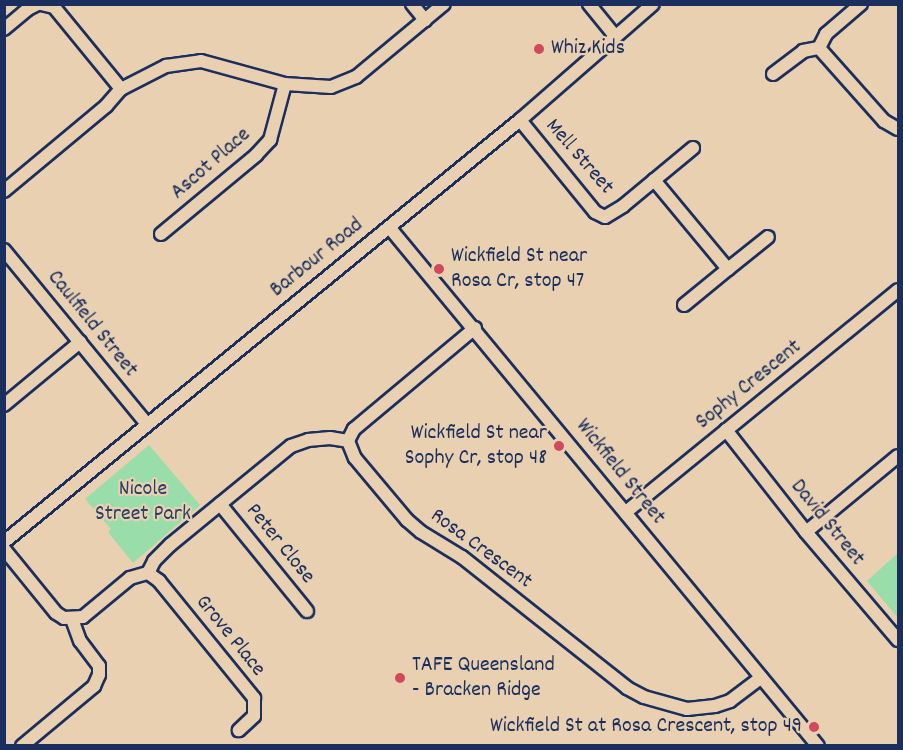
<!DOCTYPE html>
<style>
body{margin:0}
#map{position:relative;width:903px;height:750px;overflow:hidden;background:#e8d0b1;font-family:Dekko,sans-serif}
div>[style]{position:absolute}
.green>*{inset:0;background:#98ddaa}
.roads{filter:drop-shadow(2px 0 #1b2f5e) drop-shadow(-2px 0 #1b2f5e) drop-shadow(0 2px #1b2f5e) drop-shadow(0 -2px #1b2f5e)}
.minor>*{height:12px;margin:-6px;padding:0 6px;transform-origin:6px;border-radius:6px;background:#e8d0b1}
.dots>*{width:16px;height:16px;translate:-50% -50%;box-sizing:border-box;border:3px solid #e8d0b1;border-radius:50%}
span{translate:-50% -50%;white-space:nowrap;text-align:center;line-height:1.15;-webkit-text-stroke:4.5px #e8d0b1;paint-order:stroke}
.poi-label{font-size:22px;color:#1b2f5e}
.left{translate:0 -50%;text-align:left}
.right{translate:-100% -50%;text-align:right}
.street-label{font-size:22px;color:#1b2f5e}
.park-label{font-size:22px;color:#284066}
.frame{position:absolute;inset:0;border:6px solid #1b2f5e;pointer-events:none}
</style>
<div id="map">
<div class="green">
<i style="clip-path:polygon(149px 445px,200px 505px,133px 563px,108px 532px,111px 529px,85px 499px)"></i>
<i style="clip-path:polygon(898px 553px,898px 618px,867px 581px)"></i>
</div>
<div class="roads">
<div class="minor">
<i style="left:41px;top:4px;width:13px;rotate:13deg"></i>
<i style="left:54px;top:7px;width:106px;rotate:50.7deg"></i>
<i style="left:412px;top:4px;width:21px;rotate:51deg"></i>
<i style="left:589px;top:4px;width:41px;rotate:50.9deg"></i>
<i style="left:4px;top:29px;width:31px;rotate:-40deg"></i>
<i style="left:28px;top:9px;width:11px;rotate:-27deg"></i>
<i style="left:819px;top:48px;width:16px;rotate:-63deg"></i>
<i style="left:826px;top:34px;width:46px;rotate:-40.6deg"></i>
<i style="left:773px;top:74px;width:38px;rotate:-37deg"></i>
<i style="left:803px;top:51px;width:16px;rotate:-11deg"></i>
<i style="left:819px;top:48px;width:98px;rotate:48.3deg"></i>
<i style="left:884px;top:121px;width:16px;rotate:30deg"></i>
<i style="left:520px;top:120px;width:119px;rotate:50.8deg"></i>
<i style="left:595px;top:212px;width:11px;rotate:27deg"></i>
<i style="left:605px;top:217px;width:21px;rotate:-31deg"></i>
<i style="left:623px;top:206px;width:91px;rotate:-39.6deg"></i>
<i style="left:654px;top:180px;width:116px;rotate:50.3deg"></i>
<i style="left:728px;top:269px;width:51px;rotate:-38.7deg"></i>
<i style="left:4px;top:191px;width:133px;rotate:-39.8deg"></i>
<i style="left:106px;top:106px;width:23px;rotate:-49deg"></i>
<i style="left:121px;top:89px;width:51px;rotate:-27.1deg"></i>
<i style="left:166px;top:66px;width:35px;rotate:-8deg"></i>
<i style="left:201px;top:61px;width:87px;rotate:15.3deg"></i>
<i style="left:285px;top:84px;width:46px;rotate:3.7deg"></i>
<i style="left:331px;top:87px;width:27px;rotate:-22deg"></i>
<i style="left:356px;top:77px;width:114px;rotate:-39.7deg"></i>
<i style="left:389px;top:227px;width:673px;rotate:50.42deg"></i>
<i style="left:161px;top:234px;width:124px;rotate:-39.7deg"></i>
<i style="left:256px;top:155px;width:21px;rotate:-47deg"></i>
<i style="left:270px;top:140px;width:58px;rotate:-75deg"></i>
<i style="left:4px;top:250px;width:225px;rotate:50.6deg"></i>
<i style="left:684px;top:305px;width:57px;rotate:-39.3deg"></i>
<i style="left:475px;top:328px;width:158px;rotate:140.1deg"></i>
<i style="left:354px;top:429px;width:13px;rotate:117deg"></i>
<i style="left:348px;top:441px;width:18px;rotate:68deg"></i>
<i style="left:355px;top:458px;width:81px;rotate:50deg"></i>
<i style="left:407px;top:520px;width:18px;rotate:41deg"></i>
<i style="left:421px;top:532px;width:48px;rotate:31.4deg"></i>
<i style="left:462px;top:557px;width:211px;rotate:38.4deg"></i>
<i style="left:627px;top:688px;width:19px;rotate:28deg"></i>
<i style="left:644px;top:697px;width:45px;rotate:15.6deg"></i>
<i style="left:687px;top:709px;width:28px;rotate:-6deg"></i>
<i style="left:715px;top:706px;width:16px;rotate:-18deg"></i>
<i style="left:730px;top:701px;width:39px;rotate:-37deg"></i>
<i style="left:4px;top:405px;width:99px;rotate:-39.7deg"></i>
<i style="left:726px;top:430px;width:130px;rotate:51.9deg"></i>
<i style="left:806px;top:532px;width:142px;rotate:49.6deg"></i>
<i style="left:220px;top:504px;width:138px;rotate:50.9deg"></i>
<i style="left:626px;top:512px;width:351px;rotate:-39.2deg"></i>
<i style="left:806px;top:532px;width:119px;rotate:-39.6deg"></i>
<i style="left:4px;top:542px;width:667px;rotate:-39.28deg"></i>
<i style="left:520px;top:120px;width:176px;rotate:-41.1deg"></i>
<i style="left:4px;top:549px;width:82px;rotate:50.9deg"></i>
<i style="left:56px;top:613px;width:9px;rotate:32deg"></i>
<i style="left:64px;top:618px;width:19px;rotate:-3deg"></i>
<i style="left:83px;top:617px;width:61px;rotate:-39.7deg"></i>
<i style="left:130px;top:578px;width:19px;rotate:-16deg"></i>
<i style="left:148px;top:573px;width:13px;rotate:-63deg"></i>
<i style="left:154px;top:561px;width:23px;rotate:-45deg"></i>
<i style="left:170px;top:545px;width:156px;rotate:-39.3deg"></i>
<i style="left:291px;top:446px;width:18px;rotate:-19deg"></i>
<i style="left:308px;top:440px;width:22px;rotate:-5deg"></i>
<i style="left:330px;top:438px;width:18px;rotate:9deg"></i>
<i style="left:148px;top:573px;width:14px;rotate:36deg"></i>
<i style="left:159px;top:581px;width:151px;rotate:50.9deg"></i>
<i style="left:254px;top:698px;width:18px;rotate:90deg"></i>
<i style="left:254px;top:716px;width:21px;rotate:137deg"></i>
<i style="left:22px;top:746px;width:94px;rotate:-39.8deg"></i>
<i style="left:94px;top:686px;width:12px;rotate:-66deg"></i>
<i style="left:99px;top:675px;width:9px;rotate:-90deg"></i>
<i style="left:99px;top:666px;width:31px;rotate:-127deg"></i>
<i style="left:80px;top:641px;width:23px;rotate:-110deg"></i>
</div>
</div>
<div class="dots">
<i style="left:539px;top:49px;background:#d1495b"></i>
<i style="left:439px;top:269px;background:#d1495b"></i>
<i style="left:559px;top:446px;background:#d1495b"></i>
<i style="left:400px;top:678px;background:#d1495b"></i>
<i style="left:814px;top:727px;background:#d1495b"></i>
</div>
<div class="poi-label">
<span class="left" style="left:551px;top:49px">Whiz Kids</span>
<span class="left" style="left:451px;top:269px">Wickfield St near<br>Rosa Cr, stop 47</span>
<span class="right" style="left:547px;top:446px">Wickfield St near<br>Sophy Cr, stop 48</span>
<span class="left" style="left:412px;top:678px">TAFE Queensland<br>- Bracken Ridge</span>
<span class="right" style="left:802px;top:727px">Wickfield St at Rosa Crescent, stop 49</span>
</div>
<div class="street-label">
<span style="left:579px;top:157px;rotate:49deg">Mell Street</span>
<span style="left:211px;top:164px;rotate:-41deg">Ascot Place</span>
<span style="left:317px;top:258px;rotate:-39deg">Barbour Road</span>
<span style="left:92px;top:324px;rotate:51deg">Caulfield Street</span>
<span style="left:749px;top:385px;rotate:-39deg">Sophy Crescent</span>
<span style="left:620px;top:472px;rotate:51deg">Wickfield Street</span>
<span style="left:827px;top:523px;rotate:51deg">David Street</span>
<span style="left:280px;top:544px;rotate:51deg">Peter Close</span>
<span style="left:481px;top:549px;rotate:36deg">Rosa Crescent</span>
<span style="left:230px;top:636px;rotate:51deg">Grove Place</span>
</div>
<div class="park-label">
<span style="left:143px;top:502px">Nicole<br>Street Park</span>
</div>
<div class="frame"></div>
</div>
